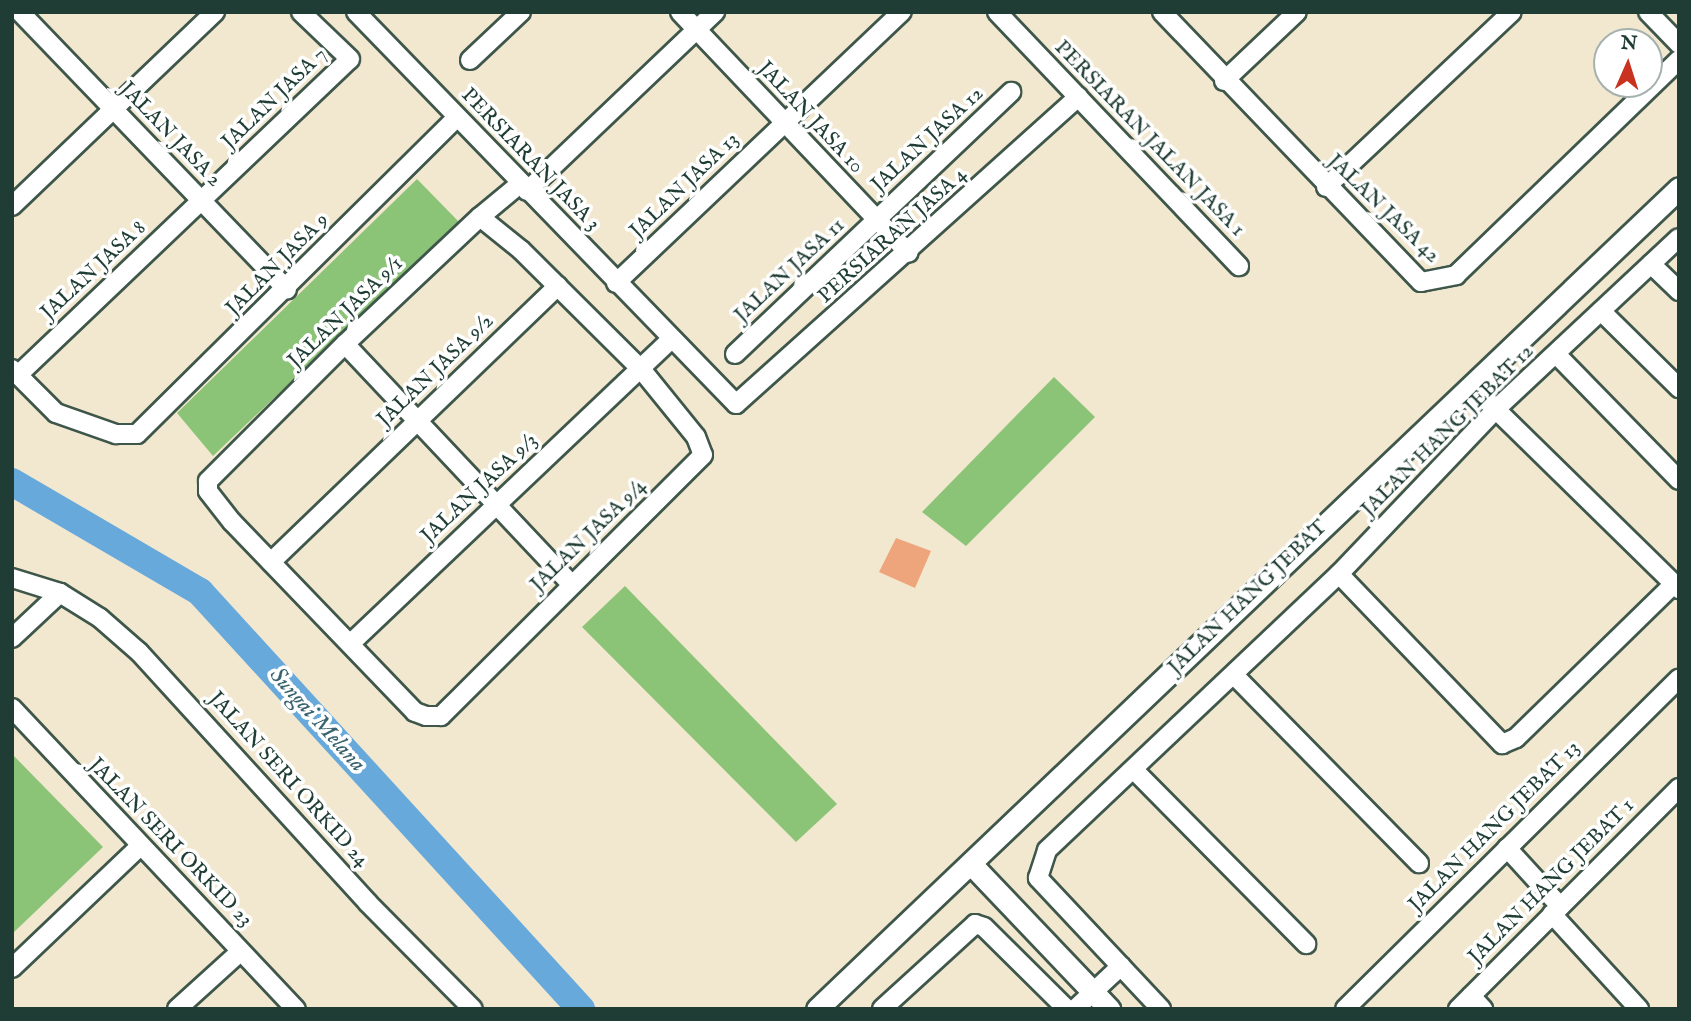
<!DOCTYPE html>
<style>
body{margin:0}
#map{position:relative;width:1691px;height:1021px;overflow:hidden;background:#f2e8d0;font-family:"IM FELL English",serif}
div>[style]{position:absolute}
.green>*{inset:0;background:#8bc377}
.river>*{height:28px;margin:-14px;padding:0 14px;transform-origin:14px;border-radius:14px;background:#67a9db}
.building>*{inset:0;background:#eea57b}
.roads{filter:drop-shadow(2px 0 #3f574b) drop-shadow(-2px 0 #3f574b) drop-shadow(0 2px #3f574b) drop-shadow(0 -2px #3f574b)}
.minor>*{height:18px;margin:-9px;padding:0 9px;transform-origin:9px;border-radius:9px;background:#fff}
.tertiary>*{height:21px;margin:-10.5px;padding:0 10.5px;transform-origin:10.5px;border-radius:10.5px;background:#fff}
span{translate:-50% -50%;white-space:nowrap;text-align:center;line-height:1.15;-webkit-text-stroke:7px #fff;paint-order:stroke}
.street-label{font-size:21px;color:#1f3d34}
.water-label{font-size:23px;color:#38636e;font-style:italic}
.frame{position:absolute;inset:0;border:14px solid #1f3d34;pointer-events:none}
.north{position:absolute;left:1593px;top:28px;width:70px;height:70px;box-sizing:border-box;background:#fff;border:2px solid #a5b1ae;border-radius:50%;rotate:3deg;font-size:19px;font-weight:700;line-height:28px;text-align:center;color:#1f3d34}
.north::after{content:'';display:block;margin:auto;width:24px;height:32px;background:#c8321e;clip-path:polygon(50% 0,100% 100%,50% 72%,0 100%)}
</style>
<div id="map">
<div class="green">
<i style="clip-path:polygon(417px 179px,459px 222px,213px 456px,177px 413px)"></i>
<i style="clip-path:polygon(1054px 377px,1095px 417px,966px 546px,922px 512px)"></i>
<i style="clip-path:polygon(625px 586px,837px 804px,796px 842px,582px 627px)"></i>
<i style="clip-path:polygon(12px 754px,103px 847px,12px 934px)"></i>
</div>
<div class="river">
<i style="left:12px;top:482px;width:218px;rotate:30.3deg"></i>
<i style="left:200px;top:592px;width:565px;rotate:47.58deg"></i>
</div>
<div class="building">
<i style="clip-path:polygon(896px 538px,931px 551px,915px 588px,879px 572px)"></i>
</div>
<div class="roads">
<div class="minor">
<i style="left:20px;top:12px;width:385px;rotate:46.1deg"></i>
<i style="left:356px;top:12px;width:546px;rotate:45.89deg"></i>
<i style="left:736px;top:404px;width:460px;rotate:-41.9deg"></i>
<i style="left:680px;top:12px;width:332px;rotate:46.5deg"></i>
<i style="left:997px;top:12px;width:351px;rotate:46.4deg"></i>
<i style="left:1162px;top:12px;width:374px;rotate:46.2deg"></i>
<i style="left:1421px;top:282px;width:36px;rotate:-11deg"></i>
<i style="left:1456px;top:275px;width:310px;rotate:-44deg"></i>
<i style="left:1648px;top:12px;width:45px;rotate:45.9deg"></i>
<i style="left:470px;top:60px;width:70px;rotate:-43.3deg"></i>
<i style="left:1224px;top:81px;width:100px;rotate:-43.4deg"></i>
<i style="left:1326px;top:187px;width:255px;rotate:-43.3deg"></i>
<i style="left:527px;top:191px;width:260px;rotate:-43.6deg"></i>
<i style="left:12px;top:206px;width:281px;rotate:-43.7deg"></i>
<i style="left:480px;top:217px;width:53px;rotate:38.8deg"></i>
<i style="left:521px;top:250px;width:169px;rotate:44.8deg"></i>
<i style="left:641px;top:369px;width:87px;rotate:51deg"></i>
<i style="left:696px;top:437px;width:19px;rotate:69deg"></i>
<i style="left:703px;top:455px;width:370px;rotate:135.1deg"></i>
<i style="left:441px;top:716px;width:15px;rotate:180deg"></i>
<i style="left:426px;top:716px;width:12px;rotate:-160deg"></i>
<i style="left:415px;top:712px;width:264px;rotate:-133.9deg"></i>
<i style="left:232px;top:522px;width:39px;rotate:-128deg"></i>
<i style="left:208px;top:491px;width:10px;rotate:-90deg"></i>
<i style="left:208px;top:481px;width:194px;rotate:-45deg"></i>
<i style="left:345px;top:344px;width:185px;rotate:-43.3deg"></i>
<i style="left:480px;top:217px;width:53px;rotate:-39.7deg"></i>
<i style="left:1651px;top:264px;width:39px;rotate:44deg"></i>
<i style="left:616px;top:283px;width:394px;rotate:-43.5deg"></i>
<i style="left:1601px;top:311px;width:110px;rotate:44.6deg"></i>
<i style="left:345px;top:344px;width:328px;rotate:46.7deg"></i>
<i style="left:735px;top:354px;width:381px;rotate:-43.5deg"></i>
<i style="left:1556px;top:354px;width:176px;rotate:45.7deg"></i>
<i style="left:12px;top:369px;width:62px;rotate:45deg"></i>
<i style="left:56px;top:413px;width:64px;rotate:19.3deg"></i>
<i style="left:116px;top:434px;width:21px"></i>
<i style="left:137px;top:434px;width:450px;rotate:-44.7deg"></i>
<i style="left:18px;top:375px;width:458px;rotate:-43.6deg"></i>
<i style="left:350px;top:59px;width:68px;rotate:-136.2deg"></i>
<i style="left:1473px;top:387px;width:289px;rotate:44.4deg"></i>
<i style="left:271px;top:562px;width:398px;rotate:-43.9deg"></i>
<i style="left:1339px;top:574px;width:236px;rotate:46.2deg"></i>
<i style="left:1502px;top:744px;width:15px;rotate:-23deg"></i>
<i style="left:1516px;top:738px;width:221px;rotate:-44.3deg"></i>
<i style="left:12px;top:578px;width:50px;rotate:17.4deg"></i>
<i style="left:60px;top:593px;width:47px;rotate:32deg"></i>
<i style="left:100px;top:618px;width:52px;rotate:41.1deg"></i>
<i style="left:139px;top:652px;width:340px;rotate:47.6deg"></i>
<i style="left:368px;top:903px;width:149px;rotate:45.3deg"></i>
<i style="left:12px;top:638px;width:66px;rotate:-43.2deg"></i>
<i style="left:351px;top:643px;width:441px;rotate:-43.5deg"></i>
<i style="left:1234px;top:675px;width:264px;rotate:45.5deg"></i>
<i style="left:12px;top:708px;width:414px;rotate:46.7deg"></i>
<i style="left:1134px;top:770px;width:245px;rotate:45.3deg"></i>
<i style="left:1507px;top:848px;width:79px;rotate:47.6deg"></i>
<i style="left:1552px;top:914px;width:129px;rotate:47.5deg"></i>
<i style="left:12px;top:968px;width:177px;rotate:-43.6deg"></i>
<i style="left:1471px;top:996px;width:18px;rotate:47deg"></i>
<i style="left:177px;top:1009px;width:86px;rotate:-42.2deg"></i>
<i style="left:882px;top:1009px;width:126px;rotate:-42.4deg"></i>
<i style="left:975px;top:924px;width:9px;rotate:18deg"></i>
<i style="left:984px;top:927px;width:117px;rotate:44.7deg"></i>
<i style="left:1075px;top:1009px;width:63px;rotate:-43.1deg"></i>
<i style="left:1161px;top:1009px;width:180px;rotate:-133.2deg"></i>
<i style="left:1038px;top:878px;width:29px;rotate:-72deg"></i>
<i style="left:1047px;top:850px;width:402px;rotate:-43.4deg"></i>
<i style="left:1339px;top:574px;width:228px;rotate:-46.4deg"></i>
<i style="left:1496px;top:409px;width:250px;rotate:-43.1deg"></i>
<i style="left:1345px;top:1009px;width:470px;rotate:-44.7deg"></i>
<i style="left:1458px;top:1009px;width:313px;rotate:-45deg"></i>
</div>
<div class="tertiary">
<i style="left:972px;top:865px;width:199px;rotate:46.4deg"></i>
<i style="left:817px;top:1009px;width:1190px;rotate:-43.6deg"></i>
</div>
</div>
<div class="street-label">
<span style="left:275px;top:99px;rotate:-44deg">JALAN JASA 7</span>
<span style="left:810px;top:118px;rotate:47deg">JALAN JASA 10</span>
<span style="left:170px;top:135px;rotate:46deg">JALAN JASA 2</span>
<span style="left:1149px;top:139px;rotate:46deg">PERSIARAN JALAN JASA 1</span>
<span style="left:928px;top:140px;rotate:-43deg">JALAN JASA 12</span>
<span style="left:530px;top:160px;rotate:46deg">PERSIARAN JASA 3</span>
<span style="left:685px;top:186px;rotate:-44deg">JALAN JASA 13</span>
<span style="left:1383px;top:209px;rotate:44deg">JALAN JASA 42</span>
<span style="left:893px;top:236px;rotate:-42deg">PERSIARAN JASA 4</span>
<span style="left:278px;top:265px;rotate:-45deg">JALAN JASA 9</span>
<span style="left:94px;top:271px;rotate:-43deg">JALAN JASA 8</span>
<span style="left:790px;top:271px;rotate:-43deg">JALAN JASA 11</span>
<span style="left:346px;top:313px;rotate:-44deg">JALAN JASA 9/1</span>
<span style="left:436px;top:371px;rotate:-44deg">JALAN JASA 9/2</span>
<span style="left:1448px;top:431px;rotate:-45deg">JALAN HANG JEBAT 12</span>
<span style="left:480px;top:489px;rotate:-43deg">JALAN JASA 9/3</span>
<span style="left:589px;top:536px;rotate:-44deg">JALAN JASA 9/4</span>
<span style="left:1248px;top:598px;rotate:-44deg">JALAN HANG JEBAT</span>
<span style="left:288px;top:780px;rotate:48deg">JALAN SERI ORKID 24</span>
<span style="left:1495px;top:827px;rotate:-45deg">JALAN HANG JEBAT 13</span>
<span style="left:170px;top:843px;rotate:46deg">JALAN SERI ORKID 23</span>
<span style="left:1552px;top:882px;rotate:-45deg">JALAN HANG JEBAT 1</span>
</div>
<div class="water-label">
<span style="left:317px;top:720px;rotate:48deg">Sungai Melana</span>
</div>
<div class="frame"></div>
<div class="north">N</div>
</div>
